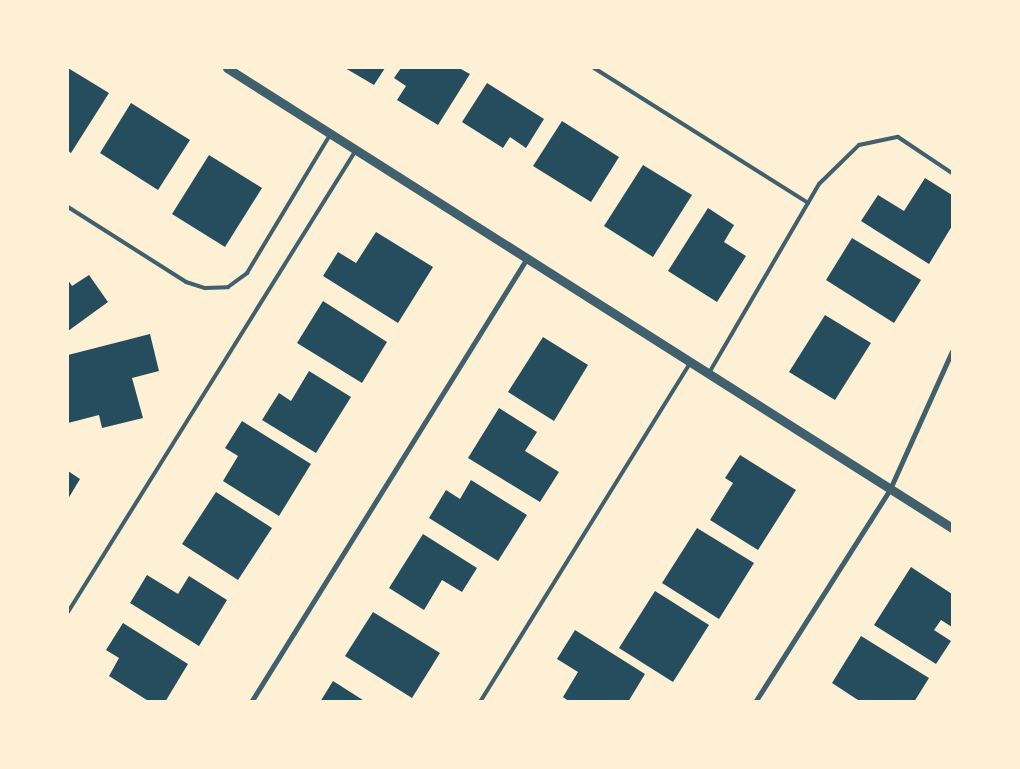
<!DOCTYPE html>
<style>
body{margin:0}
#map{position:relative;width:1020px;height:769px;overflow:hidden;background:#fdf0d5;font-family:"IBM Plex Sans",sans-serif}
div>[style]{position:absolute}
.building>*{inset:0;background:#264d5e}
.service>*{height:4px;margin:-2px;padding:0 2px;transform-origin:2px;border-radius:2px;background:#3f606c}
.minor>*{height:5px;margin:-2.5px;padding:0 2.5px;transform-origin:2.5px;border-radius:2.5px;background:#3f606c}
.tertiary>*{height:9px;margin:-4.5px;padding:0 4.5px;transform-origin:4.5px;border-radius:4.5px;background:#3f606c}
span{translate:-50% -50%;white-space:nowrap;text-align:center;line-height:1.15;-webkit-text-stroke:4.5px #fdf0d5;paint-order:stroke}
.frame{position:absolute;inset:0;border:69px solid #fdf0d5;pointer-events:none}
</style>
<div id="map">
<div class="building">
<i style="clip-path:polygon(68px 68px,109px 93px,71px 153px,68px 151px)"></i>
<i style="clip-path:polygon(345px 68px,385px 68px,374px 85px)"></i>
<i style="clip-path:polygon(401px 68px,459px 68px,470px 74px,438px 125px,397px 100px,406px 86px,394px 78px)"></i>
<i style="clip-path:polygon(487px 83px,544px 119px,526px 148px,510px 137px,503px 148px,462px 122px)"></i>
<i style="clip-path:polygon(131px 103px,190px 140px,158px 190px,100px 153px)"></i>
<i style="clip-path:polygon(562px 121px,619px 157px,591px 202px,533px 166px)"></i>
<i style="clip-path:polygon(209px 155px,262px 188px,225px 247px,172px 214px)"></i>
<i style="clip-path:polygon(643px 165px,692px 195px,653px 257px,604px 226px)"></i>
<i style="clip-path:polygon(925px 178px,952px 195px,952px 226px,929px 264px,861px 221px,878px 195px,904px 211px)"></i>
<i style="clip-path:polygon(708px 208px,734px 225px,724px 242px,746px 256px,717px 302px,668px 271px)"></i>
<i style="clip-path:polygon(376px 232px,433px 267px,398px 323px,323px 276px,338px 252px,356px 263px)"></i>
<i style="clip-path:polygon(852px 238px,921px 280px,894px 323px,826px 280px)"></i>
<i style="clip-path:polygon(89px 275px,108px 302px,68px 331px,68px 280px,72px 286px)"></i>
<i style="clip-path:polygon(323px 301px,387px 342px,362px 383px,297px 343px)"></i>
<i style="clip-path:polygon(825px 315px,871px 343px,835px 400px,789px 372px)"></i>
<i style="clip-path:polygon(150px 334px,159px 371px,132px 378px,143px 418px,102px 428px,99px 415px,68px 423px,68px 355px)"></i>
<i style="clip-path:polygon(543px 337px,588px 365px,554px 421px,508px 392px)"></i>
<i style="clip-path:polygon(309px 371px,351px 397px,316px 453px,262px 420px,279px 393px,291px 401px)"></i>
<i style="clip-path:polygon(499px 408px,537px 432px,525px 451px,559px 472px,540px 502px,468px 458px)"></i>
<i style="clip-path:polygon(242px 421px,311px 464px,279px 516px,223px 481px,238px 456px,225px 448px)"></i>
<i style="clip-path:polygon(740px 455px,796px 490px,758px 550px,710px 520px,733px 483px,725px 478px)"></i>
<i style="clip-path:polygon(68px 471px,80px 479px,68px 499px)"></i>
<i style="clip-path:polygon(471px 480px,527px 515px,498px 561px,429px 518px,446px 490px,460px 499px)"></i>
<i style="clip-path:polygon(216px 492px,272px 528px,238px 580px,182px 544px)"></i>
<i style="clip-path:polygon(697px 528px,754px 563px,719px 619px,662px 583px)"></i>
<i style="clip-path:polygon(423px 534px,477px 568px,462px 592px,442px 580px,424px 610px,389px 588px)"></i>
<i style="clip-path:polygon(911px 567px,952px 594px,952px 627px,941px 620px,934px 630px,951px 641px,936px 664px,874px 625px)"></i>
<i style="clip-path:polygon(147px 575px,178px 594px,189px 576px,227px 600px,199px 646px,130px 603px)"></i>
<i style="clip-path:polygon(655px 591px,709px 625px,673px 682px,619px 648px)"></i>
<i style="clip-path:polygon(373px 612px,440px 653px,412px 698px,345px 656px)"></i>
<i style="clip-path:polygon(123px 623px,188px 664px,165px 702px,150px 702px,109px 676px,119px 658px,106px 650px)"></i>
<i style="clip-path:polygon(575px 630px,645px 674px,628px 702px,570px 702px,563px 697px,578px 672px,557px 659px)"></i>
<i style="clip-path:polygon(861px 636px,929px 678px,914px 702px,861px 702px,832px 683px)"></i>
<i style="clip-path:polygon(333px 681px,366px 702px,320px 702px)"></i>
</div>
<div class="service">
<i style="left:594px;top:68px;width:253px;rotate:32.2deg"></i>
<i style="left:68px;top:207px;width:140px;rotate:32.4deg"></i>
<i style="left:186px;top:282px;width:20px;rotate:18deg"></i>
<i style="left:205px;top:288px;width:23px;rotate:-2deg"></i>
<i style="left:228px;top:287px;width:24px;rotate:-36deg"></i>
<i style="left:247px;top:273px;width:161px;rotate:-59deg"></i>
<i style="left:709px;top:373px;width:219px;rotate:-59.8deg"></i>
<i style="left:819px;top:184px;width:56px;rotate:-44.3deg"></i>
<i style="left:859px;top:145px;width:40px;rotate:-12deg"></i>
<i style="left:898px;top:137px;width:65px;rotate:33.7deg"></i>
<i style="left:68px;top:612px;width:544px;rotate:-58.06deg"></i>
<i style="left:480px;top:702px;width:400px;rotate:-58.2deg"></i>
</div>
<div class="minor">
<i style="left:251px;top:702px;width:523px;rotate:-58.13deg"></i>
<i style="left:755px;top:702px;width:252px;rotate:-57.6deg"></i>
<i style="left:890px;top:489px;width:151px;rotate:-65.8deg"></i>
</div>
<div class="tertiary">
<i style="left:227px;top:68px;width:859px;rotate:32.39deg"></i>
</div>
<div class="frame"></div>
</div>
